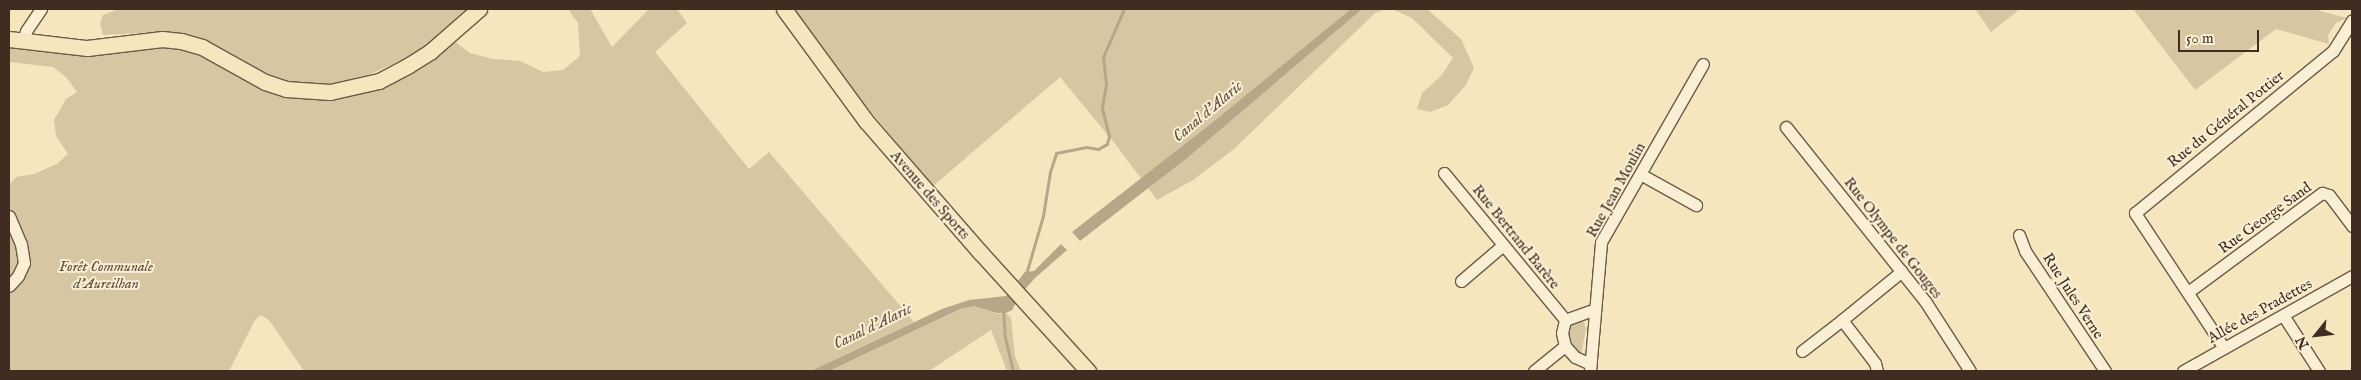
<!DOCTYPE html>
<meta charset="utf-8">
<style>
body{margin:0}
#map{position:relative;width:2361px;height:380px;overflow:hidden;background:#f5e6bd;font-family:"IM FELL English",serif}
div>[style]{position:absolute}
.green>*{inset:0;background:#d6c6a2}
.water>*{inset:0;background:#b7a788}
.stream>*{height:3px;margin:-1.5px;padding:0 1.5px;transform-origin:1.5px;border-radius:1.5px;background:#b7a788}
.roads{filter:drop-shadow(1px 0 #6d5a47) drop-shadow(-1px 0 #6d5a47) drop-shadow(0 1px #6d5a47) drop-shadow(0 -1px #6d5a47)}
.minor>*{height:11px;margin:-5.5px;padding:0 5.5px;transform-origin:5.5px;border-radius:5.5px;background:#f8efd4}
.major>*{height:15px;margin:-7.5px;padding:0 7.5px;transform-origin:7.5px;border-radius:7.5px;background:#f5e6bd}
span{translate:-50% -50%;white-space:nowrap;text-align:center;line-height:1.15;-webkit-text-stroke:4px #f8efd4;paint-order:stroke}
.street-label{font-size:15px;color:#402c20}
.park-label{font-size:15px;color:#5e4b3a;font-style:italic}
.water-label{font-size:16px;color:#64513f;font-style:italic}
.frame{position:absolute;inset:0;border:10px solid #402c20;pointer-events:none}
.north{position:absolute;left:2291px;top:310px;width:50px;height:50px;-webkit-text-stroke:4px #f8efd4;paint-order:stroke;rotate:241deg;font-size:14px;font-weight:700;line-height:20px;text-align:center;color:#402c20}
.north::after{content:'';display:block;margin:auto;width:18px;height:22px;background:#402c20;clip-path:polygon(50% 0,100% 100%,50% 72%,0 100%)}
.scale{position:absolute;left:2178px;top:30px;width:81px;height:22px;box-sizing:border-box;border:2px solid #402c20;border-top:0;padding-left:6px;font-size:15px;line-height:18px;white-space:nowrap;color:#402c20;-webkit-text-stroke:4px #f8efd4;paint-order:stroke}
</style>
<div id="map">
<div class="green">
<i style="clip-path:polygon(119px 9px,473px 9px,443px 34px,408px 57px,364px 77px,333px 85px,303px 85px,273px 76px,195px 38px,155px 32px,103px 35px,100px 23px,103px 15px)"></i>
<i style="clip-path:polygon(568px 9px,590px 9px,612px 47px,649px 9px,677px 9px,687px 23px,655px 52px,749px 169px,769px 152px,914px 322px,811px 371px,304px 371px,269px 320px,261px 315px,255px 320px,229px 371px,9px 371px,9px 185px,16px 177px,34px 174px,57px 164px,68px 154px,56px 136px,54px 120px,66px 99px,77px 92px,67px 78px,53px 67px,9px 62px,9px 43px,116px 51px,180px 48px,200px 54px,274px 91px,306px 98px,346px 97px,398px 75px,454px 41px,470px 53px,493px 59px,520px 61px,543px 72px,563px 70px,580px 56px,578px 23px)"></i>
<i style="clip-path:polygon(791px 9px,1387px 9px,1375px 13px,1234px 149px,1193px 180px,1157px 200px,1116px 145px,1060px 77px,933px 186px,866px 106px)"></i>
<i style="clip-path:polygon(1392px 9px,1427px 9px,1461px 39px,1474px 68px,1466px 85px,1448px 105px,1430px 112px,1417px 109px,1422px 93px,1441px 76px,1453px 58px,1412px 18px)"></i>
<i style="clip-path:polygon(1975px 9px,2020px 9px,1991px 32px)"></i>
<i style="clip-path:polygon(2133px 9px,2313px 9px,2347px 18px,2336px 23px,2328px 35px,2329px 44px,2276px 29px,2195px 90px)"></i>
<i style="clip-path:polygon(974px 306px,999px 314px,1006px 313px,1011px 318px,1015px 356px,1021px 371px,1007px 371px,991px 330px,929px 371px,829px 371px,960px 309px)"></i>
<i style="clip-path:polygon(1582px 317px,1586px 329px,1581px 355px,1570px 348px,1566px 333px,1570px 324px)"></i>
</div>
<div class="water">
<i style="clip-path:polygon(1351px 9px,1362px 9px,1187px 158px,1080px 241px,1072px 232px,1212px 123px)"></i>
<i style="clip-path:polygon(1061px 244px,1067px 250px,1035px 278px,1019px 296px,1012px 310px,1006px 313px,997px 313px,974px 306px,960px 309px,829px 371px,811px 371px,942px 309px,969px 300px,1006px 296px,1025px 272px,1034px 271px)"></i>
</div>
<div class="stream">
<i style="left:1026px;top:274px;width:60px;rotate:-73.7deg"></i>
<i style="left:1043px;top:216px;width:45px;rotate:-81deg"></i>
<i style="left:1050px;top:172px;width:20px;rotate:-72deg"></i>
<i style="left:1056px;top:153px;width:31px;rotate:-11deg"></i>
<i style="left:1086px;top:147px;width:12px;rotate:9deg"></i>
<i style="left:1098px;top:149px;width:10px;rotate:-29deg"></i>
<i style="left:1107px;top:144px;width:8px;rotate:-76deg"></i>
<i style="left:1109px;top:136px;width:30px;rotate:-104deg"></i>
<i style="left:1102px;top:107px;width:23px;rotate:-80deg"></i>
<i style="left:1106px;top:84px;width:27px;rotate:-96deg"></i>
<i style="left:1103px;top:57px;width:52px;rotate:-66.4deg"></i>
<i style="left:1003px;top:310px;width:27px;rotate:86deg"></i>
<i style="left:1005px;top:337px;width:35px;rotate:77deg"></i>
</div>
<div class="roads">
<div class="minor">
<i style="left:23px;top:41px;width:10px;rotate:-73deg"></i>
<i style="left:26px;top:31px;width:27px;rotate:-56deg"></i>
<i style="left:1786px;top:127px;width:223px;rotate:51.4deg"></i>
<i style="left:1925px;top:301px;width:83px;rotate:57.3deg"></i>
<i style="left:1444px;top:173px;width:190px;rotate:50.5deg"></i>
<i style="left:1565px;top:320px;width:13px;rotate:103deg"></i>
<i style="left:1562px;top:333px;width:13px;rotate:77deg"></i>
<i style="left:1642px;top:175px;width:62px;rotate:29.1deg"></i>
<i style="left:9px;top:216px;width:30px;rotate:67deg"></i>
<i style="left:21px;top:244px;width:19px;rotate:81deg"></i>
<i style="left:24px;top:263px;width:14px;rotate:115deg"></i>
<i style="left:18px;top:276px;width:13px;rotate:132deg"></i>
<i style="left:2019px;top:235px;width:17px;rotate:69deg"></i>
<i style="left:2025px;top:251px;width:144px;rotate:56.3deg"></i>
<i style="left:1461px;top:281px;width:55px;rotate:-40.6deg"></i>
<i style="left:2188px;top:292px;width:167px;rotate:-36.5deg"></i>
<i style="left:2322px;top:193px;width:7px;rotate:16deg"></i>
<i style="left:2329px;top:195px;width:39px;rotate:53deg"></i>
<i style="left:2283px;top:315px;width:67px;rotate:57.3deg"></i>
<i style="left:1565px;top:320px;width:32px;rotate:-20deg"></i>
<i style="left:2224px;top:348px;width:162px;rotate:-123.4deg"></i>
<i style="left:2135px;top:213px;width:256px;rotate:-39.3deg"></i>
<i style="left:2333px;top:51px;width:36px;rotate:-58deg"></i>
<i style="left:1802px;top:351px;width:51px;rotate:-37.8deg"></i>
<i style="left:1534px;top:371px;width:40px;rotate:-39deg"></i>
<i style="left:1565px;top:346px;width:15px;rotate:48deg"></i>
<i style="left:1575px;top:357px;width:17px;rotate:24deg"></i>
<i style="left:1590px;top:371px;width:129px;rotate:-85.1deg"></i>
<i style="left:1601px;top:242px;width:205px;rotate:-60.2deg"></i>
<i style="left:1877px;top:371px;width:8px;rotate:-104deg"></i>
<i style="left:1875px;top:363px;width:54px;rotate:-127.5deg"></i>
<i style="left:1842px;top:320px;width:77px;rotate:-39.2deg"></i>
<i style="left:2183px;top:371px;width:194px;rotate:-29.3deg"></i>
</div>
<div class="major">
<i style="left:784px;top:9px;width:139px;rotate:53.8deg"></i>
<i style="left:866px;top:121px;width:174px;rotate:49deg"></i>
<i style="left:980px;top:252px;width:161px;rotate:47.8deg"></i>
<i style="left:9px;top:39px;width:79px;rotate:6.6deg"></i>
<i style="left:87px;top:48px;width:76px;rotate:-6.8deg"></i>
<i style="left:162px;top:39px;width:19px;rotate:6deg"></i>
<i style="left:181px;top:41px;width:22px;rotate:16deg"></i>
<i style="left:202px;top:47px;width:72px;rotate:29.1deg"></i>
<i style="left:265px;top:82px;width:22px;rotate:18deg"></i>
<i style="left:286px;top:89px;width:44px;rotate:3.9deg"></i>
<i style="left:330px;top:92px;width:50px;rotate:-12.7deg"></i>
<i style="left:379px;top:81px;width:34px;rotate:-28deg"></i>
<i style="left:409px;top:65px;width:26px;rotate:-32deg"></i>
<i style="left:431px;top:51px;width:64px;rotate:-41.2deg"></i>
</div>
</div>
<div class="street-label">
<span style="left:2226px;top:119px;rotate:-39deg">Rue du Général Pottier</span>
<span style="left:1616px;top:190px;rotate:-61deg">Rue Jean Moulin</span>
<span style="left:930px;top:195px;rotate:49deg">Avenue des Sports</span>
<span style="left:2265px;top:218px;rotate:-36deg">Rue George Sand</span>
<span style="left:1516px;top:237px;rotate:51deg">Rue Bertrand Barère</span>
<span style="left:1893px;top:238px;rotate:52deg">Rue Olympe de Gouges</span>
<span style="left:2073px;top:296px;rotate:57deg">Rue Jules Verne</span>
<span style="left:2260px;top:311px;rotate:-29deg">Allée des Pradettes</span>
</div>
<div class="park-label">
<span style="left:106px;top:275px">Forêt Communale<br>d'Aureilhan</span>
</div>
<div class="water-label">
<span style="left:1208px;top:112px;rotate:-40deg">Canal d'Alaric</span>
<span style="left:873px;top:327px;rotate:-26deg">Canal d'Alaric</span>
</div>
<div class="frame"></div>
<div class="north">N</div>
<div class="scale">50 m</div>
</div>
